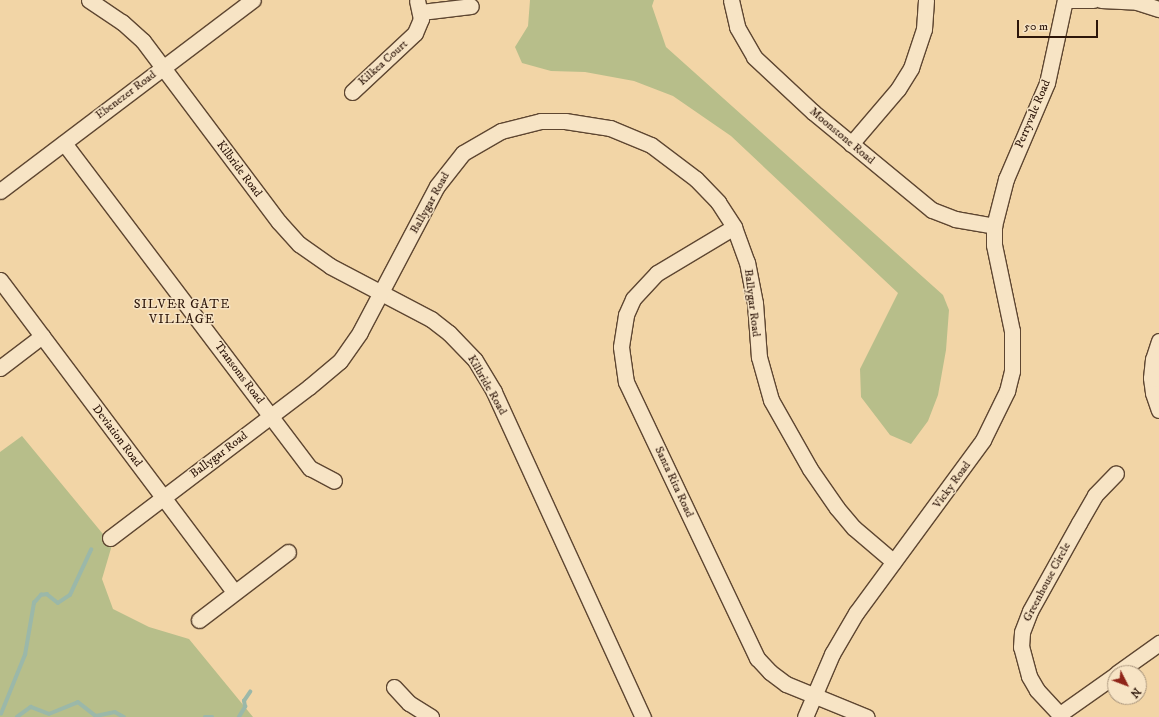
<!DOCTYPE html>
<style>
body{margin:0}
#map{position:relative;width:1159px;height:717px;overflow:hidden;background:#f2d5a6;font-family:"IM FELL DW Pica",serif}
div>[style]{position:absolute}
.green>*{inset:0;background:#b7be8a}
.stream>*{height:3.5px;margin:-1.75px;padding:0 1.75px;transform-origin:1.75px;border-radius:1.75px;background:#9bb8a9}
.roads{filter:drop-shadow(1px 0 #5e4631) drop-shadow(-1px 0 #5e4631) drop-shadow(0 1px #5e4631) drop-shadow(0 -1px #5e4631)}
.minor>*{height:15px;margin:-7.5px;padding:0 7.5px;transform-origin:7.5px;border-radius:7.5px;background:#f7e4c5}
span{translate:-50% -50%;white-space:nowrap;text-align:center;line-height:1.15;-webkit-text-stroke:3px #f7e4c5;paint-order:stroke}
.street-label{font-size:12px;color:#2d160a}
.neighbourhood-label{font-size:13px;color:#2d160a;letter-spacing:1px}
.north{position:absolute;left:1107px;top:665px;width:40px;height:40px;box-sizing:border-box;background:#f7e4c5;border:1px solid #a6927a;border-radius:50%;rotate:132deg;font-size:11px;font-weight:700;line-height:16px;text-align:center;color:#2d160a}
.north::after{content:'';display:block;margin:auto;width:14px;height:18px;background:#8f2418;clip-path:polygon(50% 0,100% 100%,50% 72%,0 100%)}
.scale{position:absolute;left:1017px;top:20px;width:81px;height:18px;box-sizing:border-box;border:2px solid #2d160a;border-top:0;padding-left:5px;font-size:12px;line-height:14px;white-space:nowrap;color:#2d160a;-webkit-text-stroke:3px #f7e4c5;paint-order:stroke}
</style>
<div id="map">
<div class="green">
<i style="clip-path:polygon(530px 0,654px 0,652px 6px,666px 47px,943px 295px,949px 310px,946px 350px,938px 395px,928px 421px,911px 444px,890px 435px,861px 397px,860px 369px,898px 293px,731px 136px,673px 96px,634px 81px,585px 72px,551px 71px,522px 63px,515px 47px,528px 26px)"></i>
<i style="clip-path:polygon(22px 436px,112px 545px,102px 579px,113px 609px,149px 627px,189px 639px,253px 717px,0 717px,0 452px)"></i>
</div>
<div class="stream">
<i style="left:1px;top:714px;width:64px;rotate:-67.9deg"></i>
<i style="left:25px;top:655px;width:53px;rotate:-80.2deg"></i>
<i style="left:34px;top:603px;width:11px;rotate:-49deg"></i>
<i style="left:41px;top:595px;width:6px;rotate:-9deg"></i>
<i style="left:47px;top:594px;width:14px;rotate:39deg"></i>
<i style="left:58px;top:603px;width:14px;rotate:-34deg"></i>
<i style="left:70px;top:595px;width:50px;rotate:-65deg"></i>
<i style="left:17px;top:717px;width:17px;rotate:-36deg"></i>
<i style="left:31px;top:707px;width:19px;rotate:21deg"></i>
<i style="left:49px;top:714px;width:31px;rotate:-22deg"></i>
<i style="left:78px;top:702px;width:23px;rotate:38deg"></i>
<i style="left:96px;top:716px;width:19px;rotate:-12deg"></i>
<i style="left:115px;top:712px;width:10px;rotate:29deg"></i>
<i style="left:205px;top:717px;width:7px"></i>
<i style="left:239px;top:717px;width:12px;rotate:-59deg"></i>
<i style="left:245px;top:707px;width:6px;rotate:-99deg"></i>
<i style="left:244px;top:701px;width:11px;rotate:-56deg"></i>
</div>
<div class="roads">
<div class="minor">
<i style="left:89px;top:0;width:40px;rotate:34deg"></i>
<i style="left:122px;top:22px;width:28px;rotate:42deg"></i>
<i style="left:143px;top:41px;width:226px;rotate:53.1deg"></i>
<i style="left:279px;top:222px;width:30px;rotate:48deg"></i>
<i style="left:299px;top:244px;width:38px;rotate:35deg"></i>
<i style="left:330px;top:266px;width:114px;rotate:27.7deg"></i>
<i style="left:431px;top:319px;width:23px;rotate:38deg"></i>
<i style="left:449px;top:333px;width:37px;rotate:46deg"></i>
<i style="left:475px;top:360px;width:37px;rotate:59deg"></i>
<i style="left:494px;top:392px;width:358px;rotate:65.4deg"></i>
<i style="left:731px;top:0;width:28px;rotate:77deg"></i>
<i style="left:737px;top:27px;width:34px;rotate:60deg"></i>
<i style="left:754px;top:57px;width:81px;rotate:43deg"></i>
<i style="left:813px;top:112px;width:154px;rotate:39.5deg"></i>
<i style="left:932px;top:210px;width:25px;rotate:21deg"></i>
<i style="left:955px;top:219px;width:40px;rotate:10deg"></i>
<i style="left:1065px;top:0;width:28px"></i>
<i style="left:1101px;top:0;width:36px;rotate:3deg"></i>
<i style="left:1137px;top:2px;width:23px;rotate:18deg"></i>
<i style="left:421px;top:12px;width:50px;rotate:-6.8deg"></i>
<i style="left:352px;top:92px;width:86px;rotate:-43.1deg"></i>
<i style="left:415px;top:33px;width:15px;rotate:-67deg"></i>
<i style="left:421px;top:19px;width:19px;rotate:-102deg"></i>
<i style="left:64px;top:143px;width:408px;rotate:52.9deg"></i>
<i style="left:310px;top:468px;width:27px;rotate:28deg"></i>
<i style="left:851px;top:144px;width:72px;rotate:-49.5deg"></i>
<i style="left:898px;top:89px;width:25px;rotate:-58deg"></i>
<i style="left:911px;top:68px;width:41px;rotate:-71.6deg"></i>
<i style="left:924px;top:29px;width:29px;rotate:-86deg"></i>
<i style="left:0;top:191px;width:317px;rotate:-37.1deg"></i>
<i style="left:734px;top:227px;width:90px;rotate:149.1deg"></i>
<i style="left:657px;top:273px;width:35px;rotate:133deg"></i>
<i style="left:633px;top:299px;width:17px;rotate:114deg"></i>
<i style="left:626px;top:315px;width:32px;rotate:99deg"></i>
<i style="left:621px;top:347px;width:35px;rotate:82deg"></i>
<i style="left:626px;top:382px;width:306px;rotate:64.6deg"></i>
<i style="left:757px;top:658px;width:19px;rotate:47deg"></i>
<i style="left:770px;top:672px;width:20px;rotate:37deg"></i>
<i style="left:786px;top:684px;width:87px;rotate:22.2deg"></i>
<i style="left:0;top:280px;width:390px;rotate:53.1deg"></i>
<i style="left:1159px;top:341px;width:19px;rotate:108deg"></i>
<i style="left:1153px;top:359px;width:19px;rotate:96deg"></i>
<i style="left:1151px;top:378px;width:15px;rotate:82deg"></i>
<i style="left:1153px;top:393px;width:18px;rotate:71deg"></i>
<i style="left:0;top:368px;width:53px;rotate:-37.3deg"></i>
<i style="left:110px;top:538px;width:250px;rotate:-37.2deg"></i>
<i style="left:309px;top:387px;width:40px;rotate:-40deg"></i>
<i style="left:340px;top:361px;width:35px;rotate:-55deg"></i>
<i style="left:360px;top:332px;width:165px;rotate:-62.2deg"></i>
<i style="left:437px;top:186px;width:42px;rotate:-51.8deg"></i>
<i style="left:463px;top:153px;width:44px;rotate:-30.1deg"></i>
<i style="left:501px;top:131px;width:41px;rotate:-14deg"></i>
<i style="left:541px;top:121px;width:24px"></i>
<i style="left:565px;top:121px;width:46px;rotate:8.8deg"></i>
<i style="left:610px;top:128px;width:44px;rotate:22.5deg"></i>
<i style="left:651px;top:145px;width:56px;rotate:37.1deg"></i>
<i style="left:696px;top:179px;width:32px;rotate:46deg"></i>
<i style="left:718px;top:202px;width:30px;rotate:57deg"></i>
<i style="left:734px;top:227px;width:37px;rotate:70deg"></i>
<i style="left:747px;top:262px;width:42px;rotate:79deg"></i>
<i style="left:755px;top:303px;width:54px;rotate:85.8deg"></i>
<i style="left:759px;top:357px;width:45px;rotate:74.4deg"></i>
<i style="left:771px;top:400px;width:79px;rotate:60.5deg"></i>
<i style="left:810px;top:469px;width:47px;rotate:55.3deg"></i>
<i style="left:837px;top:508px;width:26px;rotate:50deg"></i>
<i style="left:854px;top:528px;width:52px;rotate:40.4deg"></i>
<i style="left:199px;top:620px;width:112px;rotate:-37.4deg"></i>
<i style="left:1117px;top:673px;width:52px;rotate:-35.5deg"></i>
<i style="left:394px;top:687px;width:22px;rotate:47deg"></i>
<i style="left:409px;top:703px;width:26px;rotate:32deg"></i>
<i style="left:1060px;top:714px;width:67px;rotate:-35.3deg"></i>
<i style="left:805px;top:717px;width:69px;rotate:-66.8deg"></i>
<i style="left:832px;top:654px;width:48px;rotate:-59.7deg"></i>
<i style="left:856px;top:613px;width:215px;rotate:-53.7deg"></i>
<i style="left:983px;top:440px;width:55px;rotate:-63.9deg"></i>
<i style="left:1007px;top:391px;width:21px;rotate:-76deg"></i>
<i style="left:1012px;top:371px;width:40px;rotate:-90deg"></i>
<i style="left:1012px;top:331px;width:88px;rotate:-101.8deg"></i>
<i style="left:994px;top:245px;width:19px;rotate:-90deg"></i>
<i style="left:994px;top:226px;width:49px;rotate:-75.7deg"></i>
<i style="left:1006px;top:179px;width:104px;rotate:-66.9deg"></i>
<i style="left:1047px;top:83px;width:85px;rotate:-77.8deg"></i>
<i style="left:1062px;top:717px;width:37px;rotate:-133deg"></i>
<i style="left:1037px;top:690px;width:16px;rotate:-120deg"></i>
<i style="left:1029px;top:676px;width:30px;rotate:-105deg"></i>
<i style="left:1021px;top:647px;width:15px;rotate:-86deg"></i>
<i style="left:1022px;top:632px;width:22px;rotate:-69deg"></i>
<i style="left:1030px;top:611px;width:101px;rotate:-60.9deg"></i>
<i style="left:1079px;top:523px;width:32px;rotate:-60deg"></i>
<i style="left:1095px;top:495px;width:30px;rotate:-46deg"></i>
</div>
</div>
<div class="street-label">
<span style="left:383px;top:63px;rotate:-42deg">Kilkea Court</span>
<span style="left:126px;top:95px;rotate:-37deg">Ebenezer Road</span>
<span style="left:1033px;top:114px;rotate:-67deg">Perryvale Road</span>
<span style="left:842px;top:136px;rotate:40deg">Moonstone Road</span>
<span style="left:239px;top:169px;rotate:53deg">Kilbride Road</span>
<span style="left:430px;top:203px;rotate:-61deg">Ballygar Road</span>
<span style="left:752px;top:303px;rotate:83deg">Ballygar Road</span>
<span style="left:239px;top:373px;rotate:53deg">Transoms Road</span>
<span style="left:487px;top:385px;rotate:60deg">Kilbride Road</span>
<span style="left:117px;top:436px;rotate:53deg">Deviation Road</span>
<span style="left:219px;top:455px;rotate:-37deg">Ballygar Road</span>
<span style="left:674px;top:482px;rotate:65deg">Santa Rita Road</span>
<span style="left:952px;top:485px;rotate:-54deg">Vicky Road</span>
<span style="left:1047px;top:582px;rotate:-62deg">Greenhouse Circle</span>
</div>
<div class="neighbourhood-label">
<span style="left:182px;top:312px">SILVER GATE<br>VILLAGE</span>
</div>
<div class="north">N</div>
<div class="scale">50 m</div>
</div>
